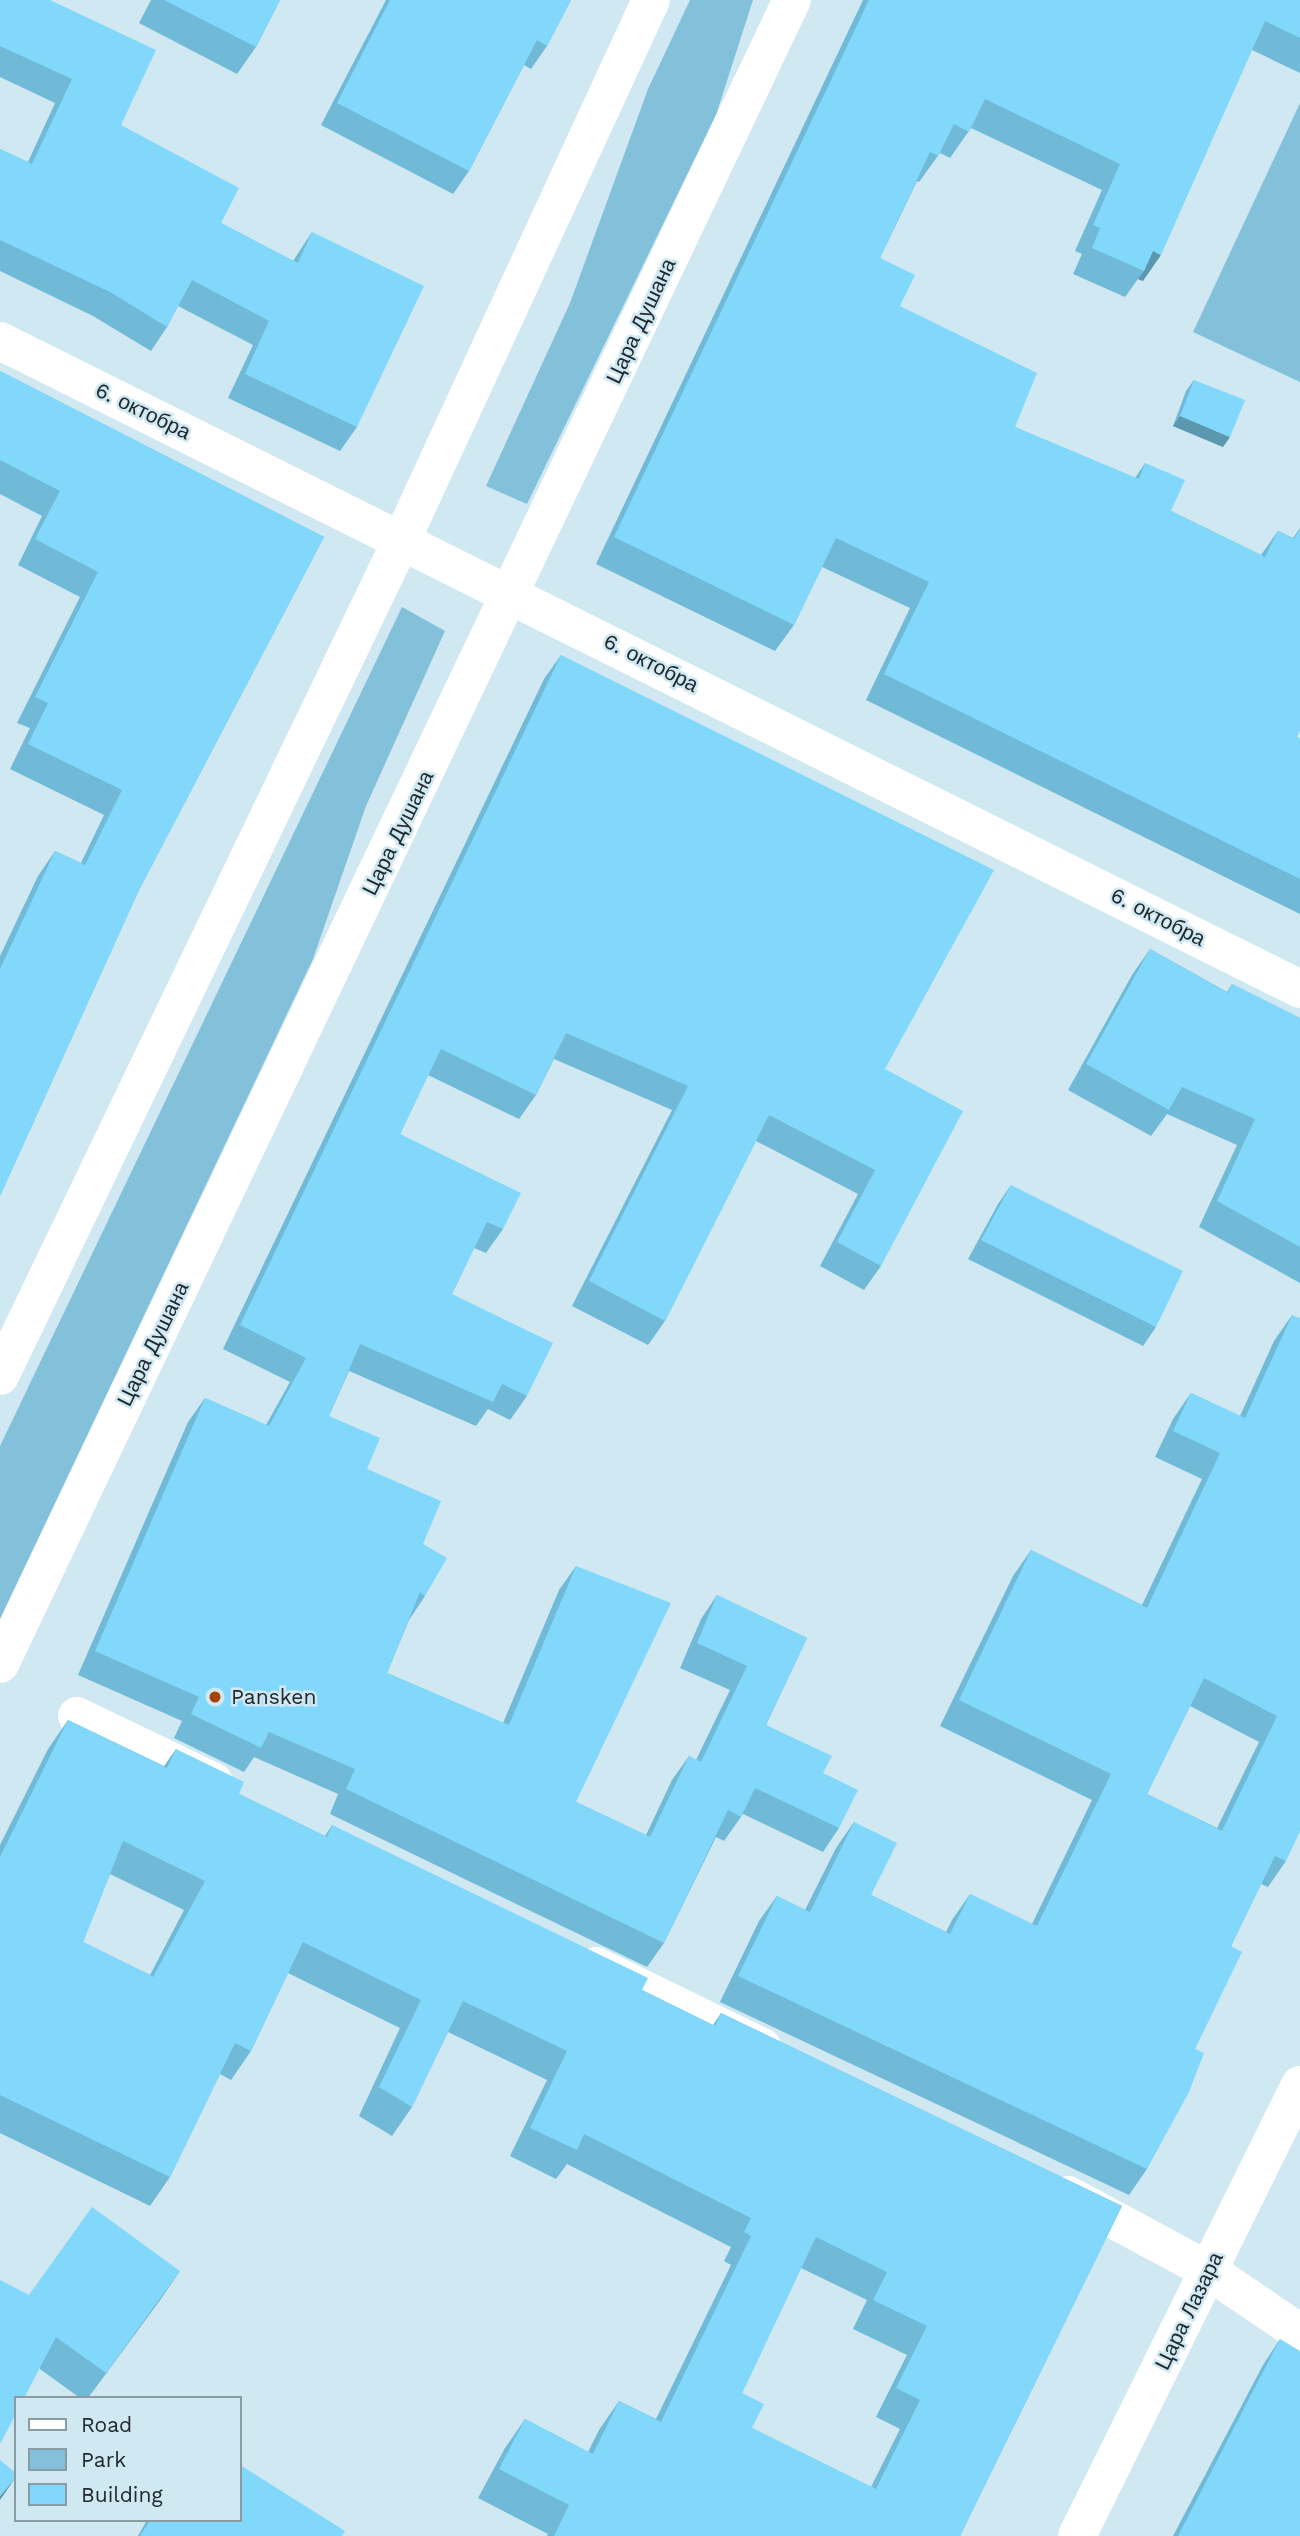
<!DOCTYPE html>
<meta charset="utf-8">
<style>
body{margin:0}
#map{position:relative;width:1300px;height:2536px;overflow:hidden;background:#d0e8f2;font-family:"Work Sans",sans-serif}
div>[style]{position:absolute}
.green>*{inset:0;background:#83c1db}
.minor>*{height:38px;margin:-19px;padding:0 19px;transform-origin:19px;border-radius:19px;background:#fff}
.wall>*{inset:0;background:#70bad7}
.shaded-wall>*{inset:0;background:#5b97af}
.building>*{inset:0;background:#82d8fa}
.dots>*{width:19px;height:19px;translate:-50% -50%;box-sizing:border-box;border:4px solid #d0e8f2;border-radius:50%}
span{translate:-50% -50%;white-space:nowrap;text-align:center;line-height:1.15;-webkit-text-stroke:5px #d0e8f2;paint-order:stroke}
.street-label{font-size:21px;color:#20292d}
.poi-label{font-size:21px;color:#20292d}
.left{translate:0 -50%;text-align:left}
.legend{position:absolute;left:14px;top:2396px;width:228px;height:126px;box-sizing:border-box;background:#d0e8f2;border:2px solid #8a9ca3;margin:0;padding:9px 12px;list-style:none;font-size:21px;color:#20292d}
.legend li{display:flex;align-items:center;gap:14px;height:35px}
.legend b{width:35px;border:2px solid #8a9ca3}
</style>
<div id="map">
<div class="green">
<i style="clip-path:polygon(690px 0,753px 0,716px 115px,527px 504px,486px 486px,570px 303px,648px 89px)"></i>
<i style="clip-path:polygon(1300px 103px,1300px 382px,1193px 332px)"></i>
<i style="clip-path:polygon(402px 607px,445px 631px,366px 806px,313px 959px,0 1619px,0 1446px)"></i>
</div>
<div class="minor">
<i style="left:0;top:341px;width:1453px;rotate:26.49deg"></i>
<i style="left:0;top:1376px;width:931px;rotate:-64.34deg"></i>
<i style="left:403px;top:537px;width:592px;rotate:-65.21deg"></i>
<i style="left:0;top:1664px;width:1843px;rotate:-64.55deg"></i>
<i style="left:77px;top:1716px;width:152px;rotate:25.7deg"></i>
<i style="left:596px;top:1966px;width:185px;rotate:26deg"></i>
<i style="left:1068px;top:2195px;width:160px;rotate:28.3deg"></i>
<i style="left:1209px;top:2271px;width:110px;rotate:34.3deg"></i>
<i style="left:1077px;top:2536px;width:503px;rotate:-63.69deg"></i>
</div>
<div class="wall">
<i style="clip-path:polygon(0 0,121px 125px,221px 223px,293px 261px,312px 232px,357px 427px,340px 451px,228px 398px,253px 345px,178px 306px,167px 327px,151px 351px,93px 316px,0 271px,0 149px,28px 162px,55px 103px,0 77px)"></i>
<i style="clip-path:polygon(151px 0,280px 0,256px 47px,237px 74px,139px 23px)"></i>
<i style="clip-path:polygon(386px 0,571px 0,547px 46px,531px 69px,524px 65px,469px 171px,453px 194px,321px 125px)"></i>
<i style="clip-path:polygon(863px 0,1300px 0,1300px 73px,1252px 50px,1143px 281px,1138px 279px,1125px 297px,1073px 274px,1082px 254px,1075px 251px,1102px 190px,971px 128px,950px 158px,940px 153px,919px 182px,917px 181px,880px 258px,900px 306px,1015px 427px,1135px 478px,1145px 463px,1171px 511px,1261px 555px,1278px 531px,1293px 538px,1300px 528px,1297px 737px,1300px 739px,1300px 914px,866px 700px,910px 608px,822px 567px,794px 625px,775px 651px,596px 564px)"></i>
<i style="clip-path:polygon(0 371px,324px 537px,139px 890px,0 1196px,0 956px,38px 876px,55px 851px,81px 863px,104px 815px,10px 769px,30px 728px,17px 723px,80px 597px,18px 565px,42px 516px,0 494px)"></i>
<i style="clip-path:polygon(1194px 380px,1223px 447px,1173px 426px,1186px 391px)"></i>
<i style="clip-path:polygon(561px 655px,885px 1069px,881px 1266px,864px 1290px,820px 1266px,858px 1194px,756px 1141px,665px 1321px,648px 1345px,572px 1306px,672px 1110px,554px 1059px,536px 1095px,519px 1119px,428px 1075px,400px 1134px,503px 1229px,486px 1253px,474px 1248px,452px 1294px,527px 1396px,510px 1420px,488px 1409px,476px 1426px,349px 1371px,329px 1416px,367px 1469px,423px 1544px,425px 1596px,409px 1620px,387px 1673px,503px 1723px,559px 1590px,576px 1566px,576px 1802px,646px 1835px,672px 1780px,689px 1756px,696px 1760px,730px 1690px,680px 1668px,701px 1619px,717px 1595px,807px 1638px,766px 1725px,823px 1773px,839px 1828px,823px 1852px,743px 1814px,724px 1841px,716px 1837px,664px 1943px,647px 1967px,330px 1814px,338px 1794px,254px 1757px,244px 1772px,174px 1738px,182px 1721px,78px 1675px,188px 1422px,205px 1398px,266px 1425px,290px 1382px,223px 1349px,544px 679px)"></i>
<i style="clip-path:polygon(1150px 949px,1227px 992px,1232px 984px,1300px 1018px,1300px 1283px,1199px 1227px,1237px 1145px,1167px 1114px,1151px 1136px,1068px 1090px,1132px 975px)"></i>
<i style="clip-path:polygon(1011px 1185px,1156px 1327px,1143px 1346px,968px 1259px,998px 1204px)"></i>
<i style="clip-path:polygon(evenodd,1292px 1315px,1286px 1861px,1268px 1887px,1261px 1884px,1231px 1946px,1195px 2049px,1147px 2169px,1129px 2195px,720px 2002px,759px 1921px,777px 1896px,805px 1910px,836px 1848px,854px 1822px,871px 1895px,946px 1932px,952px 1920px,970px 1894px,1032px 1924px,1092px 1800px,940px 1726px,1013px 1576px,1031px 1550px,1142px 1605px,1202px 1479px,1155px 1457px,1173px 1419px,1191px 1393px,1240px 1416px,1274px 1341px,1292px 1315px,1190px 1706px,1259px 1742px,1217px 1828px,1147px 1794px,1190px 1706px)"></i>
<i style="clip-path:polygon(evenodd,68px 1720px,164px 1766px,176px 1749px,239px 1794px,325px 1836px,332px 1825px,642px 1990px,713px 2025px,721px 2013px,1122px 2206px,960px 2536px,547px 2536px,548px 2534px,478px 2498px,505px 2448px,525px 2419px,588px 2452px,599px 2430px,619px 2401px,656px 2419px,731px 2265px,724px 2261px,731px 2247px,567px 2164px,556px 2179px,510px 2156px,547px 2080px,448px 2032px,412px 2107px,392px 2136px,359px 2116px,400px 2028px,288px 1973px,251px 2051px,231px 2080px,220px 2074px,170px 2177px,150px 2206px,0 2133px,0 1845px,48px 1749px,68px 1720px,110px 1874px,184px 1910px,150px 1975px,83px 1942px,110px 1874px,68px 1720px,801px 2268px,867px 2300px,853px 2329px,907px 2355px,876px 2417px,900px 2429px,871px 2487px,752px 2428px,742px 2393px,801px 2268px)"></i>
<i style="clip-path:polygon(180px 2271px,88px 2398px,80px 2398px,40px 2369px,29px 2295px)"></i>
<i style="clip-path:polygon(1280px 2339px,1300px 2536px,1173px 2536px,1263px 2365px)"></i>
<i style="clip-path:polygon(147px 2520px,240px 2520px,342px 2536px,138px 2536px)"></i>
</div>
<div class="shaded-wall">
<i style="clip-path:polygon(1153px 251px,1161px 255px,1143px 281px,1138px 279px,1144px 271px)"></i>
<i style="clip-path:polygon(1180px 416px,1230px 437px,1223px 447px,1173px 426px)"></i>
<i style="clip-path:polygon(180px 2271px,160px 2300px,88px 2398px,106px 2373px)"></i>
<i style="clip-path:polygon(16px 2477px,0 2500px,0 2496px)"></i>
</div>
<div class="building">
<i style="clip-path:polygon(0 0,50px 0,156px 50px,121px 125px,239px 188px,221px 223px,298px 263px,312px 232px,424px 286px,357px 427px,245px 374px,269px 321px,192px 280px,167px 327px,110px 292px,0 240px,0 149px,32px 164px,72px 79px,0 46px)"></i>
<i style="clip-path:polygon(164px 0,280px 0,256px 47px)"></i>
<i style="clip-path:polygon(390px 0,571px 0,547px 46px,537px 40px,469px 171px,337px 103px)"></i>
<i style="clip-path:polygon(869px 0,1300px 0,1300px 38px,1265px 21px,1161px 255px,1153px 251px,1144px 271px,1092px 248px,1100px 228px,1093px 225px,1120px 164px,985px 99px,969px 132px,954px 124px,938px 156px,930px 152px,880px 258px,915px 275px,900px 306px,1037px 373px,1015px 427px,1139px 479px,1145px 463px,1185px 480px,1171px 511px,1265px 557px,1278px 531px,1294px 539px,1300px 529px,1300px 730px,1297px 737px,1300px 739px,1300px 879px,884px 674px,929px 582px,836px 538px,794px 625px,614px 537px)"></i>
<i style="clip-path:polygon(0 371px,324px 537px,139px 890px,0 1196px,0 969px,55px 851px,85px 865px,122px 790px,28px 744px,48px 703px,35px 697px,98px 572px,35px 539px,60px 491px,0 460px)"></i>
<i style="clip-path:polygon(1194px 380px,1245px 400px,1230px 437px,1180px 416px)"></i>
<i style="clip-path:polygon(561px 655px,994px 870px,885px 1069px,963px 1111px,881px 1266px,837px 1242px,875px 1170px,769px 1115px,665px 1321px,589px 1281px,688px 1086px,566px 1033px,536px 1095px,441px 1049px,400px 1134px,521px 1193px,503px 1229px,487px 1222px,452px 1294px,553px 1343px,527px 1396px,502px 1384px,493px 1402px,360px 1344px,329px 1416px,380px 1438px,367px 1469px,441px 1501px,423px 1544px,447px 1558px,425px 1596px,420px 1592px,387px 1673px,509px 1725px,576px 1566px,671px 1603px,576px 1802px,650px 1837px,689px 1756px,701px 1762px,747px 1666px,697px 1643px,717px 1595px,807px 1638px,766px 1725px,832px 1756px,823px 1773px,858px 1790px,839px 1828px,755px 1788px,741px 1817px,728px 1810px,664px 1943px,346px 1789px,355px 1769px,269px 1732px,261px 1748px,191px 1714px,199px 1697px,95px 1651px,205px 1398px,269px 1426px,306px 1358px,240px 1325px)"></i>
<i style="clip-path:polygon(1150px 949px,1228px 993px,1232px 984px,1300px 1018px,1300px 1247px,1217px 1201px,1255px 1119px,1182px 1087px,1169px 1110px,1086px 1064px)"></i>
<i style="clip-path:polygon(1011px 1185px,1183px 1271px,1156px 1327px,981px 1240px)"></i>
<i style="clip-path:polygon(evenodd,1292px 1315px,1300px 1318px,1300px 1831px,1286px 1861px,1275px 1856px,1231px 1946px,1242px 1952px,1195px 2049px,1204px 2053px,1189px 2092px,1147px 2169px,738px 1976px,777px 1896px,810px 1912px,854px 1822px,897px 1843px,871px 1895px,950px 1934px,970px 1894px,1037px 1926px,1111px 1774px,959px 1700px,1031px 1550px,1147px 1608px,1220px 1453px,1173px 1431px,1191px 1393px,1245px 1418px,1292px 1315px,1204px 1678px,1277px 1716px,1222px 1831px,1147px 1794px,1204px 1678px)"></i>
<i style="clip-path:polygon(evenodd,68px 1720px,167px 1768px,176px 1749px,244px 1782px,239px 1794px,327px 1837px,332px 1825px,648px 1978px,642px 1990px,715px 2026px,721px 2013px,1122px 2206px,960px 2536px,554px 2536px,569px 2505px,499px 2469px,525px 2419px,593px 2454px,619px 2401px,661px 2422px,751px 2236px,744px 2232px,751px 2218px,584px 2134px,577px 2150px,530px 2128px,567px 2051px,463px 2001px,412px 2107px,379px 2087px,421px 2000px,303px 1942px,251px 2051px,235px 2043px,170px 2177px,0 2095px,0 1857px,68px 1720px,123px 1841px,205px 1881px,153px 1977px,83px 1942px,123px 1841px,68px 1720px,816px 2237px,887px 2272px,873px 2300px,927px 2326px,896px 2388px,920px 2400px,876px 2489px,752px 2428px,764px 2404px,742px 2393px,816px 2237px)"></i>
<i style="clip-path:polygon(92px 2207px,180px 2271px,106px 2373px,56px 2337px,24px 2398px,16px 2398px,16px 2414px,0 2444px,0 2280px,29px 2295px)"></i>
<i style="clip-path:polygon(1280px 2339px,1300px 2351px,1300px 2536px,1178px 2536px)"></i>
<i style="clip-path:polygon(0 2460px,16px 2473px,16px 2477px,0 2496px)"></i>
<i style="clip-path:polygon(240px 2465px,345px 2531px,342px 2536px,140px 2536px,150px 2520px,240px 2520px)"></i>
</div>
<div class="dots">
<i style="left:215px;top:1697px;background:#a54400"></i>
</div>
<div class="street-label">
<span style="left:641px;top:321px;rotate:-65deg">Цара Душана</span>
<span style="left:143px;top:411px;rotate:26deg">6. октобра</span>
<span style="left:651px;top:663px;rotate:27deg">6. октобра</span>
<span style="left:398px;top:833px;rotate:-64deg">Цара Душана</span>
<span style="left:1158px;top:917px;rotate:27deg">6. октобра</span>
<span style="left:153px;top:1344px;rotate:-64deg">Цара Душана</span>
<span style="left:1189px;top:2311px;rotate:-64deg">Цара Лазара</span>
</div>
<div class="poi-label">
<span class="left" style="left:231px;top:1697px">Pansken</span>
</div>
<ul class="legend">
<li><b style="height:9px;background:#fff"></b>Road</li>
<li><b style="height:19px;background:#83c1db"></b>Park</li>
<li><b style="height:19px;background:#82d8fa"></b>Building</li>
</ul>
</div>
